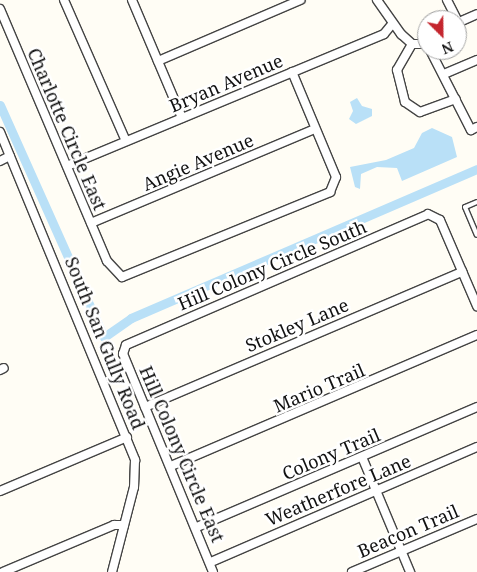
<!DOCTYPE html>
<style>
body{margin:0}
#map{position:relative;width:477px;height:572px;overflow:hidden;background:#fffdf5;font-family:"Noto Serif",serif}
div>[style]{position:absolute}
.water>*{inset:0;background:#b9e0f7}
.canal>*{height:9px;margin:-4.5px;padding:0 4.5px;transform-origin:4.5px;border-radius:4.5px;background:#b9e0f7}
.roads{filter:drop-shadow(1px 0 #444) drop-shadow(-1px 0 #444) drop-shadow(0 1px #444) drop-shadow(0 -1px #444)}
.lane>*{height:4px;margin:-2px;padding:0 2px;transform-origin:2px;border-radius:2px;background:#fff}
.street>*{height:8px;margin:-4px;padding:0 4px;transform-origin:4px;border-radius:4px;background:#fff}
span{translate:-50% -50%;white-space:nowrap;text-align:center;line-height:1.15;-webkit-text-stroke:5px #fff;paint-order:stroke}
.street-label{font-size:18px;color:#111}
.north{position:absolute;left:417px;top:10px;width:50px;height:50px;box-sizing:border-box;background:#fff;border:1px solid #a0a0a0;border-radius:50%;rotate:157deg;font-size:14px;font-weight:700;line-height:20px;text-align:center;color:#111}
.north::after{content:'';display:block;margin:auto;width:18px;height:22px;background:#c4262e;clip-path:polygon(50% 0,100% 100%,50% 72%,0 100%)}
</style>
<div id="map">
<div class="water">
<i style="clip-path:polygon(357px 98px,362px 106px,372px 109px,372px 116px,356px 124px,349px 119px,353px 111px,350px 102px)"></i>
<i style="clip-path:polygon(432px 128px,452px 137px,457px 157px,402px 181px,397px 168px,377px 167px,361px 174px,360px 189px,355px 187px,350px 167px,386px 160px,414px 148px,422px 133px)"></i>
</div>
<div class="canal">
<i style="left:0;top:105px;width:254px;rotate:65.9deg"></i>
<i style="left:104px;top:337px;width:33px;rotate:-35deg"></i>
<i style="left:131px;top:318px;width:377px;rotate:-23.3deg"></i>
</div>
<div class="roads">
<div class="lane">
<i style="left:477px;top:202px;width:13px;rotate:157deg"></i>
<i style="left:465px;top:207px;width:30px;rotate:67deg"></i>
</div>
<div class="street">
<i style="left:64px;top:0;width:154px;rotate:66.3deg"></i>
<i style="left:132px;top:0;width:128px;rotate:67deg"></i>
<i style="left:377px;top:0;width:42px;rotate:54.8deg"></i>
<i style="left:401px;top:34px;width:15px;rotate:42deg"></i>
<i style="left:412px;top:44px;width:15px"></i>
<i style="left:447px;top:0;width:25px;rotate:63deg"></i>
<i style="left:0;top:9px;width:274px;rotate:67deg"></i>
<i style="left:107px;top:261px;width:22px;rotate:47deg"></i>
<i style="left:122px;top:277px;width:225px;rotate:-22.2deg"></i>
<i style="left:330px;top:192px;width:16px;rotate:-68deg"></i>
<i style="left:336px;top:177px;width:114px;rotate:-112.7deg"></i>
<i style="left:457px;top:23px;width:22px;rotate:-24deg"></i>
<i style="left:412px;top:44px;width:30px;rotate:120deg"></i>
<i style="left:397px;top:70px;width:33px;rotate:76deg"></i>
<i style="left:405px;top:102px;width:18px;rotate:34deg"></i>
<i style="left:420px;top:112px;width:38px;rotate:-20deg"></i>
<i style="left:430px;top:50px;width:90px;rotate:62.9deg"></i>
<i style="left:471px;top:130px;width:7px;rotate:-27deg"></i>
<i style="left:158px;top:61px;width:155px;rotate:-23.2deg"></i>
<i style="left:444px;top:74px;width:36px;rotate:-23deg"></i>
<i style="left:0;top:132px;width:355px;rotate:67.6deg"></i>
<i style="left:135px;top:460px;width:27px;rotate:92deg"></i>
<i style="left:134px;top:487px;width:88px;rotate:104.5deg"></i>
<i style="left:0;top:161px;width:11px;rotate:-27deg"></i>
<i style="left:67px;top:166px;width:343px;rotate:-22.6deg"></i>
<i style="left:384px;top:34px;width:13px;rotate:-51deg"></i>
<i style="left:91px;top:223px;width:243px;rotate:-22.8deg"></i>
<i style="left:0;top:370px;width:4px;rotate:-27deg"></i>
<i style="left:145px;top:407px;width:345px;rotate:-23.1deg"></i>
<i style="left:362px;top:457px;width:125px;rotate:67.3deg"></i>
<i style="left:171px;top:466px;width:333px;rotate:-23.2deg"></i>
<i style="left:0;top:491px;width:138px;rotate:-23deg"></i>
<i style="left:197px;top:527px;width:305px;rotate:-23.2deg"></i>
<i style="left:211px;top:562px;width:290px;rotate:-23.4deg"></i>
<i style="left:3px;top:572px;width:121px;rotate:-22.9deg"></i>
<i style="left:114px;top:525px;width:10px"></i>
<i style="left:213px;top:572px;width:236px;rotate:-112.4deg"></i>
<i style="left:123px;top:354px;width:9px;rotate:-72deg"></i>
<i style="left:126px;top:345px;width:329px;rotate:-23.4deg"></i>
<i style="left:428px;top:214px;width:13px;rotate:27deg"></i>
<i style="left:440px;top:220px;width:94px;rotate:66.7deg"></i>
<i style="left:352px;top:572px;width:136px;rotate:-23deg"></i>
</div>
</div>
<div class="street-label">
<span style="left:226px;top:83px;rotate:-23deg">Bryan Avenue</span>
<span style="left:67px;top:129px;rotate:67deg">Charlotte Circle East</span>
<span style="left:198px;top:162px;rotate:-23deg">Angie Avenue</span>
<span style="left:272px;top:265px;rotate:-23deg">Hill Colony Circle South</span>
<span style="left:297px;top:325px;rotate:-23deg">Stokley Lane</span>
<span style="left:105px;top:343px;rotate:68deg">South San Gully Road</span>
<span style="left:319px;top:388px;rotate:-23deg">Mario Trail</span>
<span style="left:182px;top:454px;rotate:67deg">Hill Colony Circle East</span>
<span style="left:331px;top:454px;rotate:-23deg">Colony Trail</span>
<span style="left:338px;top:490px;rotate:-23deg">Weatherfore Lane</span>
<span style="left:408px;top:531px;rotate:-23deg">Beacon Trail</span>
</div>
<div class="north">N</div>
</div>
